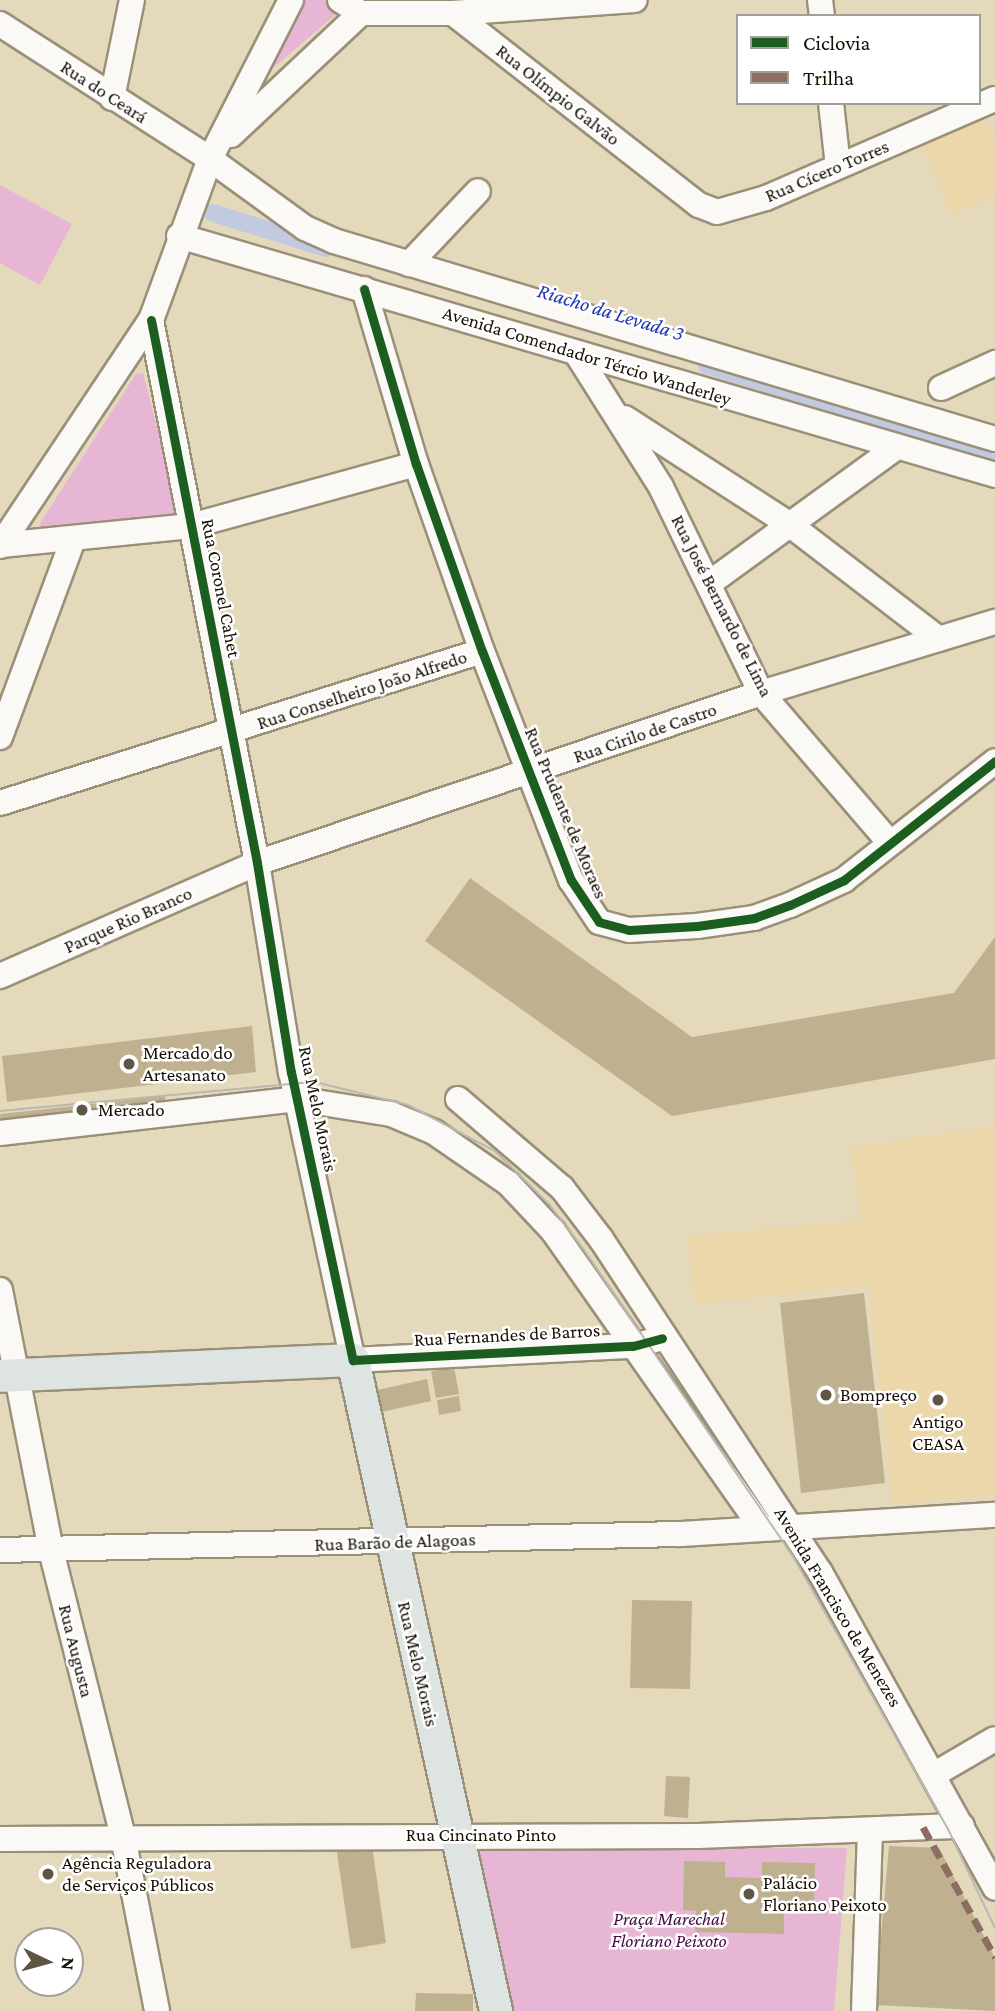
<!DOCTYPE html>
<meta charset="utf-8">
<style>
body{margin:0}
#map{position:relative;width:995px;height:2011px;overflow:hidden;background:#e5d9bc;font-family:"Crimson Pro",serif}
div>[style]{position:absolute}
.built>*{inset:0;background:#ebd7a9}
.green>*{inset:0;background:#e8b6d5}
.canal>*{height:18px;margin:-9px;padding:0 9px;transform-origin:9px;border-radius:9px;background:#c1cadf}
.building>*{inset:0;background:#bfb190}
.roads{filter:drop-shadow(2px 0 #9a9079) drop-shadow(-2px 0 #9a9079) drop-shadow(0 2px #9a9079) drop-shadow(0 -2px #9a9079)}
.minor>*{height:24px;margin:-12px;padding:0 12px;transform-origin:12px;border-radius:12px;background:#fbf9f5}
.major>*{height:32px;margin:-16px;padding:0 16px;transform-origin:16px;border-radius:16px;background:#dde4e1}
.tram>*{height:2px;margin:-1px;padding:0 1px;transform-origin:1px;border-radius:1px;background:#bab8b1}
.quiet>*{height:7px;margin-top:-3.5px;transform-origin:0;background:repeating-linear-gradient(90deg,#8d6e63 0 14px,transparent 0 21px)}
.cycleway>*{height:9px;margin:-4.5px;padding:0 4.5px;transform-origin:4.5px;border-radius:4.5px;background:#1b5e20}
.dots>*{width:19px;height:19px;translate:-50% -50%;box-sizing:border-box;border:4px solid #fff;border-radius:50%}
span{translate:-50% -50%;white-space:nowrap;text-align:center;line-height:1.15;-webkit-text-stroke:5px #fff;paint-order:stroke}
.street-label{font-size:19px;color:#160e00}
.poi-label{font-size:19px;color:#160e00}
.left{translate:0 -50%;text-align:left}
.park-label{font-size:19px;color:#450a46;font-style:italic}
.water-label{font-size:21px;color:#1f37af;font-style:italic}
.legend{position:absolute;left:736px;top:14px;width:245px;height:91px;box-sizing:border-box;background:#fff;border:2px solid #a29f99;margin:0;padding:9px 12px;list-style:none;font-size:21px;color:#160e00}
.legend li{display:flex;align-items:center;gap:14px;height:35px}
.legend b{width:35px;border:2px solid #a29f99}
.north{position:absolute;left:14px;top:1927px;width:70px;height:70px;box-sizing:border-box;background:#fff;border:2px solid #a29f99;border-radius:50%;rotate:95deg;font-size:19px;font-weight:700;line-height:28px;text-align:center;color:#160e00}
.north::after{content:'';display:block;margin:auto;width:24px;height:32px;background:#5e5542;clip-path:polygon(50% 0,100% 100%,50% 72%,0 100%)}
</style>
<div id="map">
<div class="built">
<i style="clip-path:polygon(981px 110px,995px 141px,995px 196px,952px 215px,918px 138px)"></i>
<i style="clip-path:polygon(995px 1126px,995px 1495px,893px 1504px,869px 1285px,695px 1304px,688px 1236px,862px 1220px,851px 1147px)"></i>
</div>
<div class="green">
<i style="clip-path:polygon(289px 0,327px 0,342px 9px,232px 103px)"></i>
<i style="clip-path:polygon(0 185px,72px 224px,40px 285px,0 263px)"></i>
<i style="clip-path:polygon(143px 373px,179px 513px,50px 535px,41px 530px,40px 523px,136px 374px)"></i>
<i style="clip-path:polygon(847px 1848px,834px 2011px,514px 2011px,479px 1849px)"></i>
</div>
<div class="canal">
<i style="left:213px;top:213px;width:118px;rotate:17.2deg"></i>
<i style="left:707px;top:365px;width:301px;rotate:17.2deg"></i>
</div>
<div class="building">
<i style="clip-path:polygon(470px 878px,692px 1037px,954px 993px,995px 937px,995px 1059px,672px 1116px,425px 941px)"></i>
<i style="clip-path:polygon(252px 1026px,256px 1072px,7px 1102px,2px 1056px)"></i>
<i style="clip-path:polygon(165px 1096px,166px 1108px,1px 1126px,0 1114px)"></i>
<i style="clip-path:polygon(864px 1293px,885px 1483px,801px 1493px,780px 1303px)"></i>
<i style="clip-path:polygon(454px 1367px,459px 1394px,436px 1398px,431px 1371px)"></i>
<i style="clip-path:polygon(427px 1379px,431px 1401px,382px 1412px,377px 1390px)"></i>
<i style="clip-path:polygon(459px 1396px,461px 1411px,439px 1415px,437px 1400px)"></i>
<i style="clip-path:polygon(632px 1600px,692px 1601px,690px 1689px,630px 1688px)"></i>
<i style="clip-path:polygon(666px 1776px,690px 1777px,688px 1818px,664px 1816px)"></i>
<i style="clip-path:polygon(336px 1846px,372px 1846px,386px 1943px,351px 1949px)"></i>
<i style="clip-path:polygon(889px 1846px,939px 1848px,995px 1958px,995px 2011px,875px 2005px)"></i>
<i style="clip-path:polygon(684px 1861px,725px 1862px,725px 1877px,762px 1878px,762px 1862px,815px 1863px,814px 1912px,784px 1911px,784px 1934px,695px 1932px,696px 1911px,683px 1910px)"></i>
<i style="clip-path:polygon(416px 1993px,473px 1994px,473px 2011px,415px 2011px)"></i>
</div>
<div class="roads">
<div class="minor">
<i style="left:340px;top:0;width:25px;rotate:32deg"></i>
<i style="left:361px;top:13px;width:92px"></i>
<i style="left:453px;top:13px;width:182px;rotate:-4.1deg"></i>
<i style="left:820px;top:0;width:16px;rotate:83deg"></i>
<i style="left:453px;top:13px;width:312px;rotate:38deg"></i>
<i style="left:699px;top:205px;width:19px;rotate:21deg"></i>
<i style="left:717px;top:212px;width:51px;rotate:-15.9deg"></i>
<i style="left:766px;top:198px;width:249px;rotate:-23.4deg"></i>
<i style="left:0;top:24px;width:250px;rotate:32.7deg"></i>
<i style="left:210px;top:159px;width:117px;rotate:36deg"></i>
<i style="left:305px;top:228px;width:32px;rotate:24deg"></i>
<i style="left:334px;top:241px;width:690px;rotate:16.68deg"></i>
<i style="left:112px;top:98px;width:100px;rotate:-78.5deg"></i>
<i style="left:831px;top:103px;width:63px;rotate:83.7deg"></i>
<i style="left:231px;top:135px;width:178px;rotate:-43.2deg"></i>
<i style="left:179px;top:236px;width:850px;rotate:16.32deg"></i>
<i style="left:409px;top:264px;width:100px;rotate:-46.6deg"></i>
<i style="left:364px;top:289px;width:183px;rotate:73.5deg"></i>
<i style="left:416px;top:464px;width:198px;rotate:70.6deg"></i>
<i style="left:482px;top:651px;width:246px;rotate:68.8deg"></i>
<i style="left:571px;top:880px;width:50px;rotate:56.3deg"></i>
<i style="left:599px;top:922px;width:31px;rotate:15deg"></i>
<i style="left:629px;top:930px;width:68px;rotate:-3.4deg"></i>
<i style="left:697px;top:926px;width:58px;rotate:-8deg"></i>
<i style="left:754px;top:918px;width:38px;rotate:-20deg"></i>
<i style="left:790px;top:905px;width:60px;rotate:-24.8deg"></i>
<i style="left:844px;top:880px;width:192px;rotate:-38.2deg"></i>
<i style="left:151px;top:320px;width:553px;rotate:78.95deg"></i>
<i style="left:257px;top:863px;width:212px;rotate:80.8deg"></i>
<i style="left:291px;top:1072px;width:295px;rotate:77.9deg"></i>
<i style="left:353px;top:1360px;width:280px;rotate:-2.9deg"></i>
<i style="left:633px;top:1346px;width:30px;rotate:-15deg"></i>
<i style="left:577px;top:354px;width:157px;rotate:57.7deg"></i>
<i style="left:661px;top:487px;width:229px;rotate:64.1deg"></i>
<i style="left:761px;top:693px;width:196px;rotate:49.3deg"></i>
<i style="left:941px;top:388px;width:60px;rotate:-24.8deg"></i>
<i style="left:625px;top:418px;width:195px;rotate:32.9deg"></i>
<i style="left:789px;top:524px;width:189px;rotate:37.5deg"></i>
<i style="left:1px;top:545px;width:191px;rotate:-5.7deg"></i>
<i style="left:191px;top:526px;width:233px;rotate:-15.4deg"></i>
<i style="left:0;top:546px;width:272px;rotate:-56.3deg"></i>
<i style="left:151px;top:320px;width:171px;rotate:-69.9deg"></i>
<i style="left:210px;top:159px;width:178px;rotate:-63deg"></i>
<i style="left:711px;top:582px;width:230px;rotate:-36deg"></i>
<i style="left:0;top:737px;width:208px;rotate:-69.7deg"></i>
<i style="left:0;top:803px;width:505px;rotate:-17.5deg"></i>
<i style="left:0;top:976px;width:281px;rotate:-23.7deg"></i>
<i style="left:257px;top:863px;width:532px;rotate:-18.64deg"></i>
<i style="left:761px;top:693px;width:245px;rotate:-16.9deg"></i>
<i style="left:458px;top:1099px;width:137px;rotate:40.6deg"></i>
<i style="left:562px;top:1188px;width:64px;rotate:52.6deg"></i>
<i style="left:601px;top:1239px;width:399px;rotate:56.7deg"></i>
<i style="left:820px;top:1572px;width:361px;rotate:61deg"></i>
<i style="left:0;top:1133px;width:299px;rotate:-6.5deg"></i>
<i style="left:297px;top:1099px;width:95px;rotate:9.1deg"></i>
<i style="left:391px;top:1114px;width:47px;rotate:22.7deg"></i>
<i style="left:434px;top:1132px;width:90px;rotate:34.6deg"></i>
<i style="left:508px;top:1183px;width:66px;rotate:46.8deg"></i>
<i style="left:553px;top:1231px;width:362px;rotate:54.9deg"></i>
<i style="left:0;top:1290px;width:265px;rotate:78.9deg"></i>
<i style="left:51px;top:1550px;width:296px;rotate:75.9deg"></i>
<i style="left:123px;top:1837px;width:177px;rotate:78.9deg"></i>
<i style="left:0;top:1550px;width:681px;rotate:-1.35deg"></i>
<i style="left:681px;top:1534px;width:315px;rotate:-3.5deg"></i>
<i style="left:935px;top:1774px;width:69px;rotate:-30.3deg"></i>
<i style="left:0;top:1839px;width:698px;rotate:-0.25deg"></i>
<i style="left:698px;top:1836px;width:264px;rotate:-2.2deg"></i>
<i style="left:864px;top:2011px;width:180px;rotate:-88.1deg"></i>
</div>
<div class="major">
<i style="left:0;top:1376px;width:353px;rotate:-2.6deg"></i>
<i style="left:353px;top:1360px;width:667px;rotate:77.61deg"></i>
</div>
</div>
<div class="tram">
<i style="left:0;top:1111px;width:316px;rotate:-5.3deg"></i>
<i style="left:315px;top:1082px;width:96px;rotate:13.9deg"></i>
<i style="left:408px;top:1105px;width:98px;rotate:27.9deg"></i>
<i style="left:495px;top:1151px;width:74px;rotate:44.5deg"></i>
<i style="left:548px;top:1203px;width:59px;rotate:52.5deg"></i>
<i style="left:584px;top:1250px;width:373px;rotate:55.7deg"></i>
<i style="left:794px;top:1558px;width:309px;rotate:60.4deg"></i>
<i style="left:947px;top:1827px;width:112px;rotate:64.6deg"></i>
</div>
<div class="quiet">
<i style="left:923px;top:1827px;width:149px;rotate:61deg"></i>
</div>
<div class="cycleway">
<i style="left:364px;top:289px;width:183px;rotate:73.5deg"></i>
<i style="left:416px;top:464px;width:198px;rotate:70.6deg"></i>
<i style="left:482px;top:651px;width:246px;rotate:68.8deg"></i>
<i style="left:571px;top:880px;width:50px;rotate:56.3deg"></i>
<i style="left:599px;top:922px;width:31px;rotate:15deg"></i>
<i style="left:629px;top:930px;width:68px;rotate:-3.4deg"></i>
<i style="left:697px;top:926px;width:58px;rotate:-8deg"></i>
<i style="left:754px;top:918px;width:38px;rotate:-20deg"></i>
<i style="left:790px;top:905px;width:60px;rotate:-24.8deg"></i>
<i style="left:844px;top:880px;width:192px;rotate:-38.2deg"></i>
<i style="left:151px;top:320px;width:553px;rotate:78.95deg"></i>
<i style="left:257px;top:863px;width:212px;rotate:80.8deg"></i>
<i style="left:291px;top:1072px;width:295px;rotate:77.9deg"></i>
<i style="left:353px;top:1360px;width:280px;rotate:-2.9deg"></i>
<i style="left:633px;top:1346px;width:30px;rotate:-15deg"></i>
</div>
<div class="dots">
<i style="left:129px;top:1064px;background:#5e5542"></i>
<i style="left:82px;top:1110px;background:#5e5542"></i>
<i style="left:826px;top:1395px;background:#5e5542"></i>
<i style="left:938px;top:1400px;background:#5e5542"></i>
<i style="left:48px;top:1874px;background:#5e5542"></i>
<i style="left:749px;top:1894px;background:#5e5542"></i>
</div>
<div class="street-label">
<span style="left:104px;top:92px;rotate:33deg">Rua do Ceará</span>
<span style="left:558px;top:95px;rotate:38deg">Rua Olímpio Galvão</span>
<span style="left:827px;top:171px;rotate:-23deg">Rua Cícero Torres</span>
<span style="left:587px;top:356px;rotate:17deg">Avenida Comendador Tércio Wanderley</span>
<span style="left:221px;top:588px;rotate:79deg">Rua Coronel Cahet</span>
<span style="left:722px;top:606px;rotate:63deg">Rua José Bernardo de Lima</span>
<span style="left:362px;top:690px;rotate:-18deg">Rua Conselheiro João Alfredo</span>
<span style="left:645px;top:733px;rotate:-19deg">Rua Cirilo de Castro</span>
<span style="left:566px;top:813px;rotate:67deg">Rua Prudente de Moraes</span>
<span style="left:128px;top:920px;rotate:-24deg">Parque Rio Branco</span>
<span style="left:318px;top:1109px;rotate:78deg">Rua Melo Morais</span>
<span style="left:507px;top:1335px;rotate:-3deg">Rua Fernandes de Barros</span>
<span style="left:395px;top:1542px;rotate:-2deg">Rua Barão de Alagoas</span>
<span style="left:838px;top:1607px;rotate:59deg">Avenida Francisco de Menezes</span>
<span style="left:76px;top:1651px;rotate:76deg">Rua Augusta</span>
<span style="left:418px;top:1664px;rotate:77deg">Rua Melo Morais</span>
<span style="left:481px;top:1835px">Rua Cincinato Pinto</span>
</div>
<div class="poi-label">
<span class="left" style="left:143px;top:1064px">Mercado do<br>Artesanato</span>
<span class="left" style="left:98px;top:1110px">Mercado</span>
<span class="left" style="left:840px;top:1395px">Bompreço</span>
<span style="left:938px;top:1433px">Antigo<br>CEASA</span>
<span class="left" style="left:62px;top:1874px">Agência Reguladora<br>de Serviços Públicos</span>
<span class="left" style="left:763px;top:1894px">Palácio<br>Floriano Peixoto</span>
</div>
<div class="park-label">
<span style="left:669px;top:1930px">Praça Marechal<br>Floriano Peixoto</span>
</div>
<div class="water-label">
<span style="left:611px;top:312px;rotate:17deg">Riacho da Levada 3</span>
</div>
<ul class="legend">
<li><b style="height:9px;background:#1b5e20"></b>Ciclovia</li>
<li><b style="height:9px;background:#8d6e63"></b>Trilha</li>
</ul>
<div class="north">N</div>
</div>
